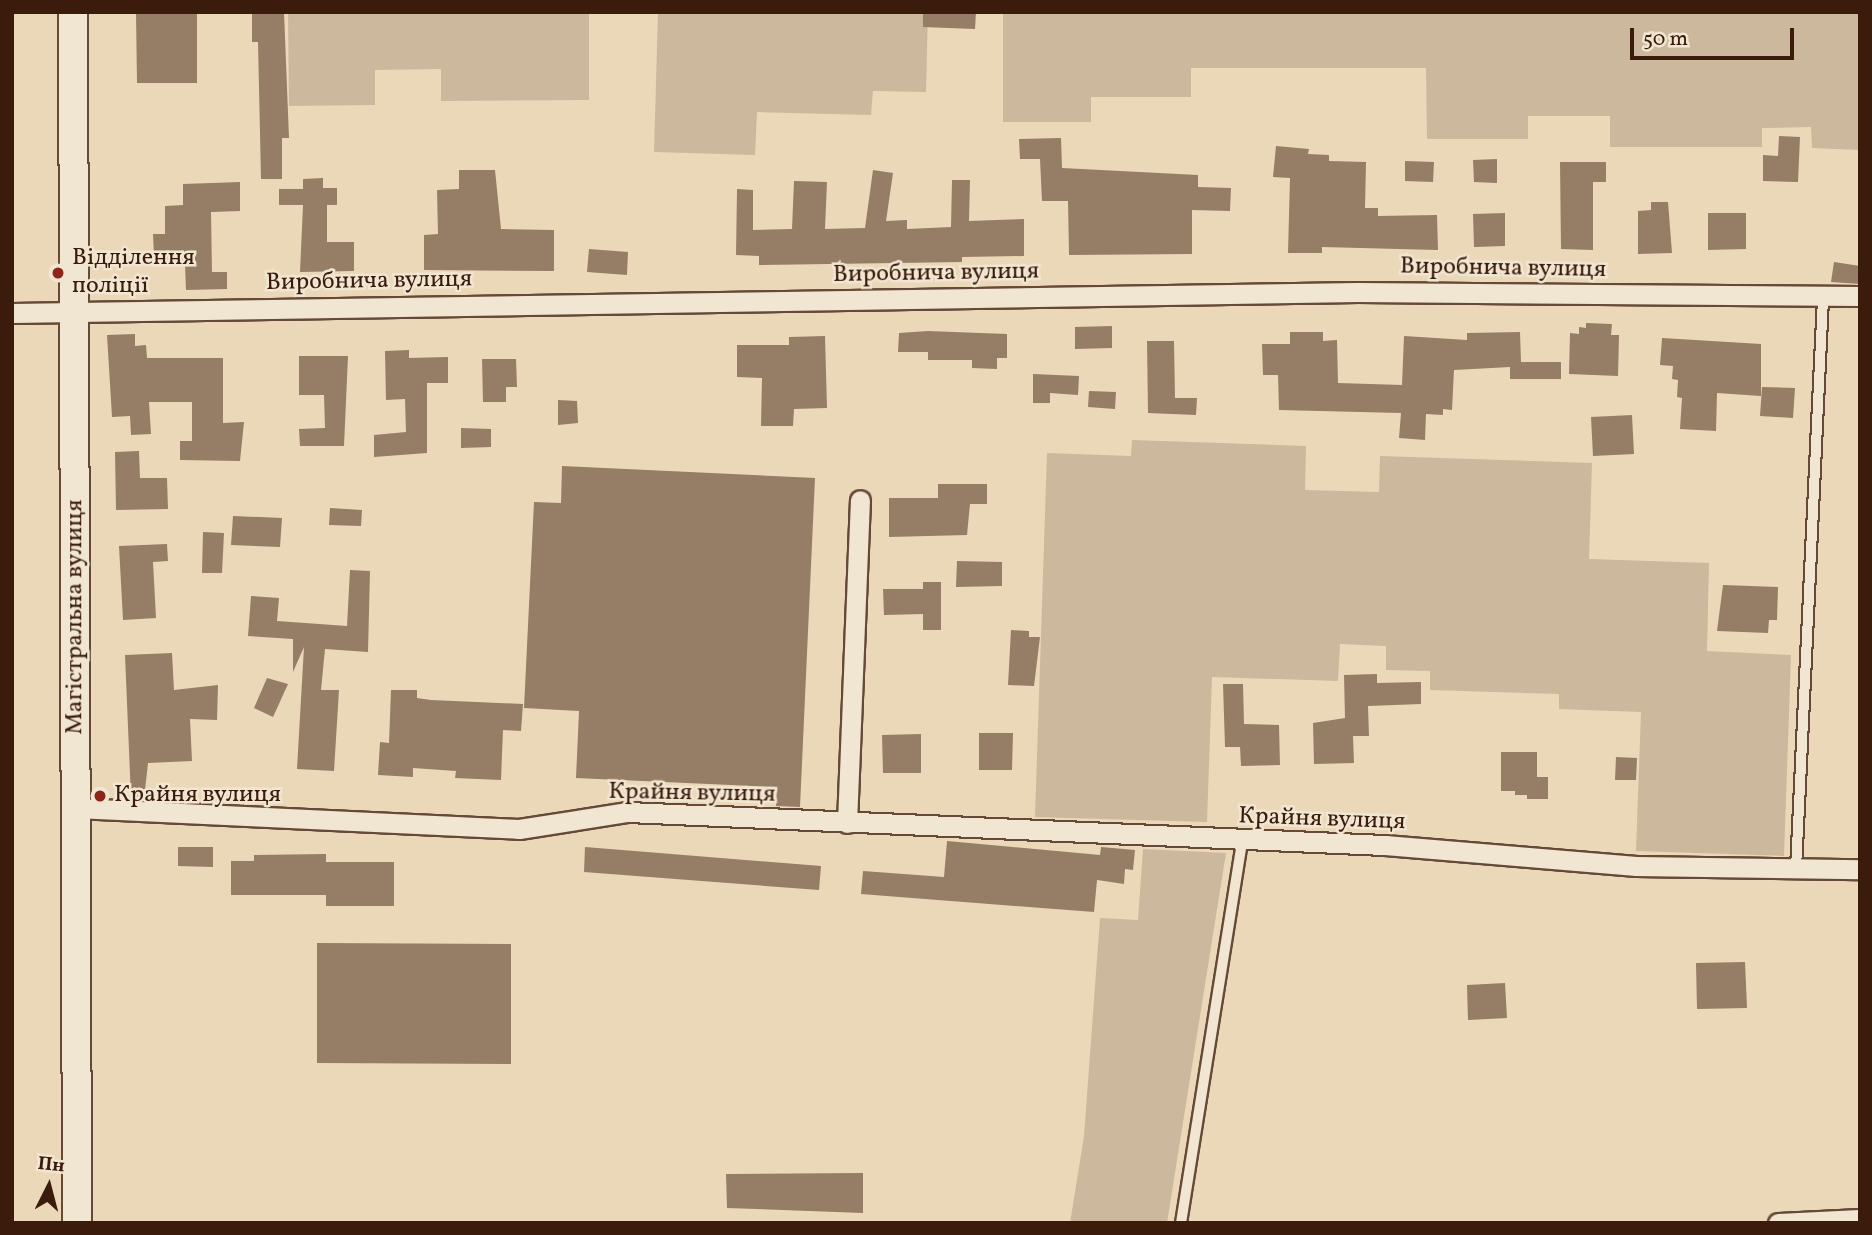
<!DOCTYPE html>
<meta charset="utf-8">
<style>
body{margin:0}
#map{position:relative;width:1872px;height:1235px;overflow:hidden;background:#ead8b9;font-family:Vollkorn,serif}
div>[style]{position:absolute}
.green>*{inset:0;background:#ccb89c}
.building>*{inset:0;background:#967d66}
.roads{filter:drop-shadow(2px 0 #664a37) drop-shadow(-2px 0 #664a37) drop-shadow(0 2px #664a37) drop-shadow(0 -2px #664a37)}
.lane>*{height:10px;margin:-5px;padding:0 5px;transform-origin:5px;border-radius:5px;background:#f1e6d2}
.street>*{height:19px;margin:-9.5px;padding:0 9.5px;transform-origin:9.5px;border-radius:9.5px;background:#f1e6d2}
.secondary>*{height:28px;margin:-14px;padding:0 14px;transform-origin:14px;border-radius:14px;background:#f1e6d2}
.dots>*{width:19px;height:19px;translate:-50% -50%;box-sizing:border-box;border:4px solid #f1e6d2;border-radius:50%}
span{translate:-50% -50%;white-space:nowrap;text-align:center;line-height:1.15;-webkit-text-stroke:5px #f1e6d2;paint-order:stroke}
.poi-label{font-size:24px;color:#3a1b0c}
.left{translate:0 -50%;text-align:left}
.street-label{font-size:24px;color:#3a1b0c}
.frame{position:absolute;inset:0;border:14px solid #3a1b0c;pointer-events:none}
.north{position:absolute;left:14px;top:1151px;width:70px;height:70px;-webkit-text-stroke:5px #f1e6d2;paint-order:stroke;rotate:6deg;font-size:19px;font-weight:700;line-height:28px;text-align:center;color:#3a1b0c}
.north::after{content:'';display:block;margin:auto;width:24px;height:32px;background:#3a1b0c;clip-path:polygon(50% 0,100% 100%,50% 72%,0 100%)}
.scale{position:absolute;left:1630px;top:28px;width:164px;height:32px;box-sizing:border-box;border:4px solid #3a1b0c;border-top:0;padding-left:9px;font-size:21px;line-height:24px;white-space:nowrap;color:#3a1b0c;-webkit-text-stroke:5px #f1e6d2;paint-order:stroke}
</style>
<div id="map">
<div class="green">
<i style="clip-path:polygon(288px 12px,589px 12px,589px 100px,441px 101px,441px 69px,375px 70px,375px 105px,289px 106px)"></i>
<i style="clip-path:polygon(658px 12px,928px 12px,926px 92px,873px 91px,871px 115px,757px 112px,755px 155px,654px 152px)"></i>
<i style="clip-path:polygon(1003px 12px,1860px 12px,1860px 150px,1812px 148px,1811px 127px,1762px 128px,1762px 147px,1610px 147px,1610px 116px,1528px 116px,1528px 139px,1427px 139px,1426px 68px,1191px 68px,1191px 97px,1091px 97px,1091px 122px,1003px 122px)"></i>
<i style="clip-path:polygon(1132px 440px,1306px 446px,1305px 490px,1379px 492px,1380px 456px,1592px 463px,1589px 559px,1709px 563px,1707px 651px,1791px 655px,1784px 856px,1636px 851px,1641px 712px,1559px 709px,1559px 694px,1430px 690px,1430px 671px,1386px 670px,1386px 646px,1340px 644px,1338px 681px,1212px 677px,1207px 822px,1035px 817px,1047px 453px,1131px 456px)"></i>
<i style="clip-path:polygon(1143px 849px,1226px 853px,1167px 1223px,1070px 1223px,1084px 1136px,1100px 918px,1138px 920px)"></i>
</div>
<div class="building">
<i style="clip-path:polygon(136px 12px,197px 12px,197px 83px,137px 83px)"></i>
<i style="clip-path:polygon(252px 12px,284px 12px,289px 138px,282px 138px,282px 179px,261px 179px,258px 42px,252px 42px)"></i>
<i style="clip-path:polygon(923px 12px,976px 12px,975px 29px,923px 27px)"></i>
<i style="clip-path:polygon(1779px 136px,1800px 137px,1798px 182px,1763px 181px,1763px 155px,1778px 156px)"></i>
<i style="clip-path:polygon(1061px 138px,1062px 168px,1198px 175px,1198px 187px,1231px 188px,1230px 211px,1192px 210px,1192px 254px,1069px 255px,1068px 201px,1042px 201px,1040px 159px,1020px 159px,1019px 139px)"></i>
<i style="clip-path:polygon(1276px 146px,1309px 149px,1308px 154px,1329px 155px,1329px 161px,1366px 162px,1365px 208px,1378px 208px,1378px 216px,1437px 215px,1438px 250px,1322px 247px,1322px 253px,1288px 253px,1290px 178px,1273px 177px)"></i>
<i style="clip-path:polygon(1497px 159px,1497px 183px,1474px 182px,1473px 160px)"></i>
<i style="clip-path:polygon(1405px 161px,1434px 162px,1433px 182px,1405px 181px)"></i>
<i style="clip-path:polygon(1560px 162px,1606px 162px,1606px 182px,1593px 182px,1593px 250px,1561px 249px)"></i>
<i style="clip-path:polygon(459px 170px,495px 170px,501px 229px,554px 230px,554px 271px,424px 270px,424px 235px,438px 234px,437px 190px,459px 189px)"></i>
<i style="clip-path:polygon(873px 170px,893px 173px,886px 221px,907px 220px,907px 229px,951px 227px,952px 180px,970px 180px,969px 221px,1024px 219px,1024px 256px,962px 257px,962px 262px,759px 265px,759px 256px,736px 255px,737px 189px,753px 190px,753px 230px,792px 229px,794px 181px,827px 182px,825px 229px,865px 228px)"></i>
<i style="clip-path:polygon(323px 178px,323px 188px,337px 188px,337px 205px,327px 205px,327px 242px,354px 242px,354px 271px,300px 272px,303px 205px,279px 205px,279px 189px,303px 189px,303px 179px)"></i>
<i style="clip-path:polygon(240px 182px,240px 211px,211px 212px,212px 272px,227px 272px,227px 289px,186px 290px,185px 264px,162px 264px,162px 256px,154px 256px,153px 234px,165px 234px,165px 206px,183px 205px,183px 184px)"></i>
<i style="clip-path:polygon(1651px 202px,1668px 202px,1672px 253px,1638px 254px,1638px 211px,1651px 210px)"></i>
<i style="clip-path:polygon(1505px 213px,1505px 246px,1474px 247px,1473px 214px)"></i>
<i style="clip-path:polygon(1708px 213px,1746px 213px,1746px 249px,1708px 250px)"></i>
<i style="clip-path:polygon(589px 249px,628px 252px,627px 275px,587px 272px)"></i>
<i style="clip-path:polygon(1834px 262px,1860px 266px,1860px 284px,1831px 282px)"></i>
<i style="clip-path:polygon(1586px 323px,1612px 324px,1611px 335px,1619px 335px,1618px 376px,1569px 374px,1570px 333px,1579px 334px,1579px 327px,1586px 328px)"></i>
<i style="clip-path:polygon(1112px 326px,1112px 348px,1075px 349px,1075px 327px)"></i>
<i style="clip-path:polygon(928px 331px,1007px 334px,1007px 358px,997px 358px,997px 369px,972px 368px,972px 360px,928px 360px,928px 352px,898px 352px,899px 333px)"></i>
<i style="clip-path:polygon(1290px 332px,1323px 332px,1323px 341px,1337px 340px,1338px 383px,1402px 385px,1404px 336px,1467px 340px,1467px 333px,1520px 332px,1521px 362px,1561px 362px,1561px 379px,1510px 379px,1510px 367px,1454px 370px,1452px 410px,1443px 409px,1443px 415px,1426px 414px,1425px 440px,1399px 438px,1401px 413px,1279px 410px,1278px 375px,1263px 375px,1262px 344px,1290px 344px)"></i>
<i style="clip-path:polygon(135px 334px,135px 346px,146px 345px,147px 358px,223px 358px,223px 423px,244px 422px,240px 461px,180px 460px,180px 441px,192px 441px,192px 402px,149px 402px,151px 434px,131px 435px,130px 416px,112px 417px,107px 335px)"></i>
<i style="clip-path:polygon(825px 336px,827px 408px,794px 409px,793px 426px,761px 426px,762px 378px,737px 377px,737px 345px,789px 345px,789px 337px)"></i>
<i style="clip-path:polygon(1662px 338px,1761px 344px,1761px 396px,1717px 393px,1716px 431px,1680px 429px,1682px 398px,1677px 397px,1678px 380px,1672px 379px,1673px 366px,1660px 365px)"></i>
<i style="clip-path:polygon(1147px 341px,1174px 341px,1175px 398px,1197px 398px,1196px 415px,1148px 413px)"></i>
<i style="clip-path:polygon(409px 350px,409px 358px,448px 357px,448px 383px,427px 383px,427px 453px,374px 457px,374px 435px,406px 432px,405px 399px,386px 400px,385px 351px)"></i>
<i style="clip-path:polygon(299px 356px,348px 356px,344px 446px,300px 446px,299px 429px,325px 428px,324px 395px,299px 395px)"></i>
<i style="clip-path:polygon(482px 359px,516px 359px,517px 387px,506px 387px,506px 402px,483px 402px)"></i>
<i style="clip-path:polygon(1033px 374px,1079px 376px,1078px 395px,1050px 393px,1050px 403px,1033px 403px)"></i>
<i style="clip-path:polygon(1762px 387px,1795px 388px,1793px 418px,1760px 416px)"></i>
<i style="clip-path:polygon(1089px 391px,1116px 392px,1115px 409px,1088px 407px)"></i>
<i style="clip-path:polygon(558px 400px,577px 401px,578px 423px,558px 425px)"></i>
<i style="clip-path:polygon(1632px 415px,1634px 454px,1593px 456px,1591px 417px)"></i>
<i style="clip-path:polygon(461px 428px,491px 429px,491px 447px,461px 448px)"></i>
<i style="clip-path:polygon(139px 451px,140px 478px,167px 478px,168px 509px,116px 510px,115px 452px)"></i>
<i style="clip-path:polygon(562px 466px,815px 478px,800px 807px,776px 806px,777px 787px,576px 778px,579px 711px,524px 708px,534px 502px,561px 503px)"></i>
<i style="clip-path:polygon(938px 484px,987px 484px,987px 504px,970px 504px,967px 535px,889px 537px,889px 498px,938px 498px)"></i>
<i style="clip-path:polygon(330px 508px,362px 510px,361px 526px,329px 525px)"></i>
<i style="clip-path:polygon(233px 516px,282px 518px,280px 547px,231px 545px)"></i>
<i style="clip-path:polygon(203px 532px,224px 533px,222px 573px,202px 573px)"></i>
<i style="clip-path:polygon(167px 544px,168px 561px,153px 562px,156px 618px,123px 620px,119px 546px)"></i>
<i style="clip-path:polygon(957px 561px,1002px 562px,1002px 586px,956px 587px)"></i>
<i style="clip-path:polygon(350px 570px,370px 571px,368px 652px,325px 649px,321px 690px,339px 690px,334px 771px,297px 769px,304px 647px,293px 672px,293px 639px,248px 636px,251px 596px,279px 598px,277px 621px,347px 626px)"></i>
<i style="clip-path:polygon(923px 582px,941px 582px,941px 630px,923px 630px,923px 614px,884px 615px,883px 589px,923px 589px)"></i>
<i style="clip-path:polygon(1723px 585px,1778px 587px,1777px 620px,1769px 620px,1768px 633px,1717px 631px)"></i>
<i style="clip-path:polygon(1011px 630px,1029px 631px,1029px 637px,1040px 637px,1034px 686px,1008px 685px)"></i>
<i style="clip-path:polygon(172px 653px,174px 690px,218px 685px,217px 720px,190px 719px,192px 761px,148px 763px,144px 799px,131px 798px,125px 655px)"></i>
<i style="clip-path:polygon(1377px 674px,1377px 683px,1421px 682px,1421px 704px,1368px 706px,1369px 736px,1353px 736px,1354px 763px,1314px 764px,1313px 723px,1345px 718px,1344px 675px)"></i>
<i style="clip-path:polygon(267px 678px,288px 684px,273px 717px,254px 708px)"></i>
<i style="clip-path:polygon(1223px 684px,1243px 684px,1244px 724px,1279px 725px,1280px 765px,1241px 766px,1240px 747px,1225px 747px)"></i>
<i style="clip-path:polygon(391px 690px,417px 690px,417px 698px,431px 700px,523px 704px,521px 731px,503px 730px,501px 780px,455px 778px,456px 771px,413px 768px,413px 777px,378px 775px,380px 742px,389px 743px)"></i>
<i style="clip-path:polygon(979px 733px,1013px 733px,1012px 770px,979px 770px)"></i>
<i style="clip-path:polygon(921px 734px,921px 773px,883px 773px,882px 735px)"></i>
<i style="clip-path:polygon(1501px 752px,1537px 752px,1537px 777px,1548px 777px,1548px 799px,1527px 799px,1527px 795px,1515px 795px,1515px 791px,1501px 791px)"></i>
<i style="clip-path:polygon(1616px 757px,1637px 758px,1636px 780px,1615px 780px)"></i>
<i style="clip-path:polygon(947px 841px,1100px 855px,1101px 847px,1135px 850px,1133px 870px,1125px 869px,1124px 884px,1097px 880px,1094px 912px,861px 894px,863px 871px,944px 877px)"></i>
<i style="clip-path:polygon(178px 847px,213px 847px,213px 867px,178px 866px)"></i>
<i style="clip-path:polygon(585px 847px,821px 866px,819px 890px,584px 872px)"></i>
<i style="clip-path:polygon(326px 854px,326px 862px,394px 862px,394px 906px,326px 906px,326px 895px,231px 895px,231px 861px,254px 861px,254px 855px)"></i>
<i style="clip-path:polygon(317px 943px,511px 944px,511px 1064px,317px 1063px)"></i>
<i style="clip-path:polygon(1745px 962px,1747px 1008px,1697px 1009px,1696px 963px)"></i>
<i style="clip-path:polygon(1505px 983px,1507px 1018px,1468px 1020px,1467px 985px)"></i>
<i style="clip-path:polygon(863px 1173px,863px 1213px,727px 1208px,726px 1174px)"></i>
</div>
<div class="roads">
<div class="lane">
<i style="left:1796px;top:869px;width:571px;rotate:-87.29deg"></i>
<i style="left:1181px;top:1223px;width:386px;rotate:-80.9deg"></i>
</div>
<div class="street">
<i style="left:12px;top:313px;width:1346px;rotate:-0.89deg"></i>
<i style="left:1358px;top:292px;width:502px;rotate:0.46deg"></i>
<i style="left:76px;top:808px;width:443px;rotate:2.7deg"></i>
<i style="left:519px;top:829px;width:110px;rotate:-8.9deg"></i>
<i style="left:628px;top:812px;width:758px;rotate:2.5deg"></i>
<i style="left:1385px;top:845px;width:252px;rotate:4.8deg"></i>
<i style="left:1636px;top:866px;width:224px;rotate:0.8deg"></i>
<i style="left:847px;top:823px;width:323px;rotate:-87.7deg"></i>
<i style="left:1778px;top:1223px;width:82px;rotate:-2.8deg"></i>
</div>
<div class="secondary">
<i style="left:73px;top:12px;width:1211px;rotate:89.81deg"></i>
</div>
</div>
<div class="dots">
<i style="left:58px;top:273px;background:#8f2418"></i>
<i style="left:100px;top:796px;background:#8f2418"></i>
</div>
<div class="poi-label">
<span class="left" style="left:72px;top:273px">Відділення<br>поліції</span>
<span class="left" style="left:114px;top:796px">Крайня вулиця</span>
</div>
<div class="street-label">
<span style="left:1503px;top:269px;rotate:1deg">Виробнича вулиця</span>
<span style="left:936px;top:274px;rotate:-1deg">Виробнича вулиця</span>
<span style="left:369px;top:282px;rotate:-1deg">Виробнича вулиця</span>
<span style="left:76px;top:617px;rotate:-90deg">Магістральна вулиця</span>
<span style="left:692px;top:794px;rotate:1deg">Крайня вулиця</span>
<span style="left:1322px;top:820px;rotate:2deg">Крайня вулиця</span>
</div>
<div class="frame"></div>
<div class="north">Пн</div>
<div class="scale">50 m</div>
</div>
